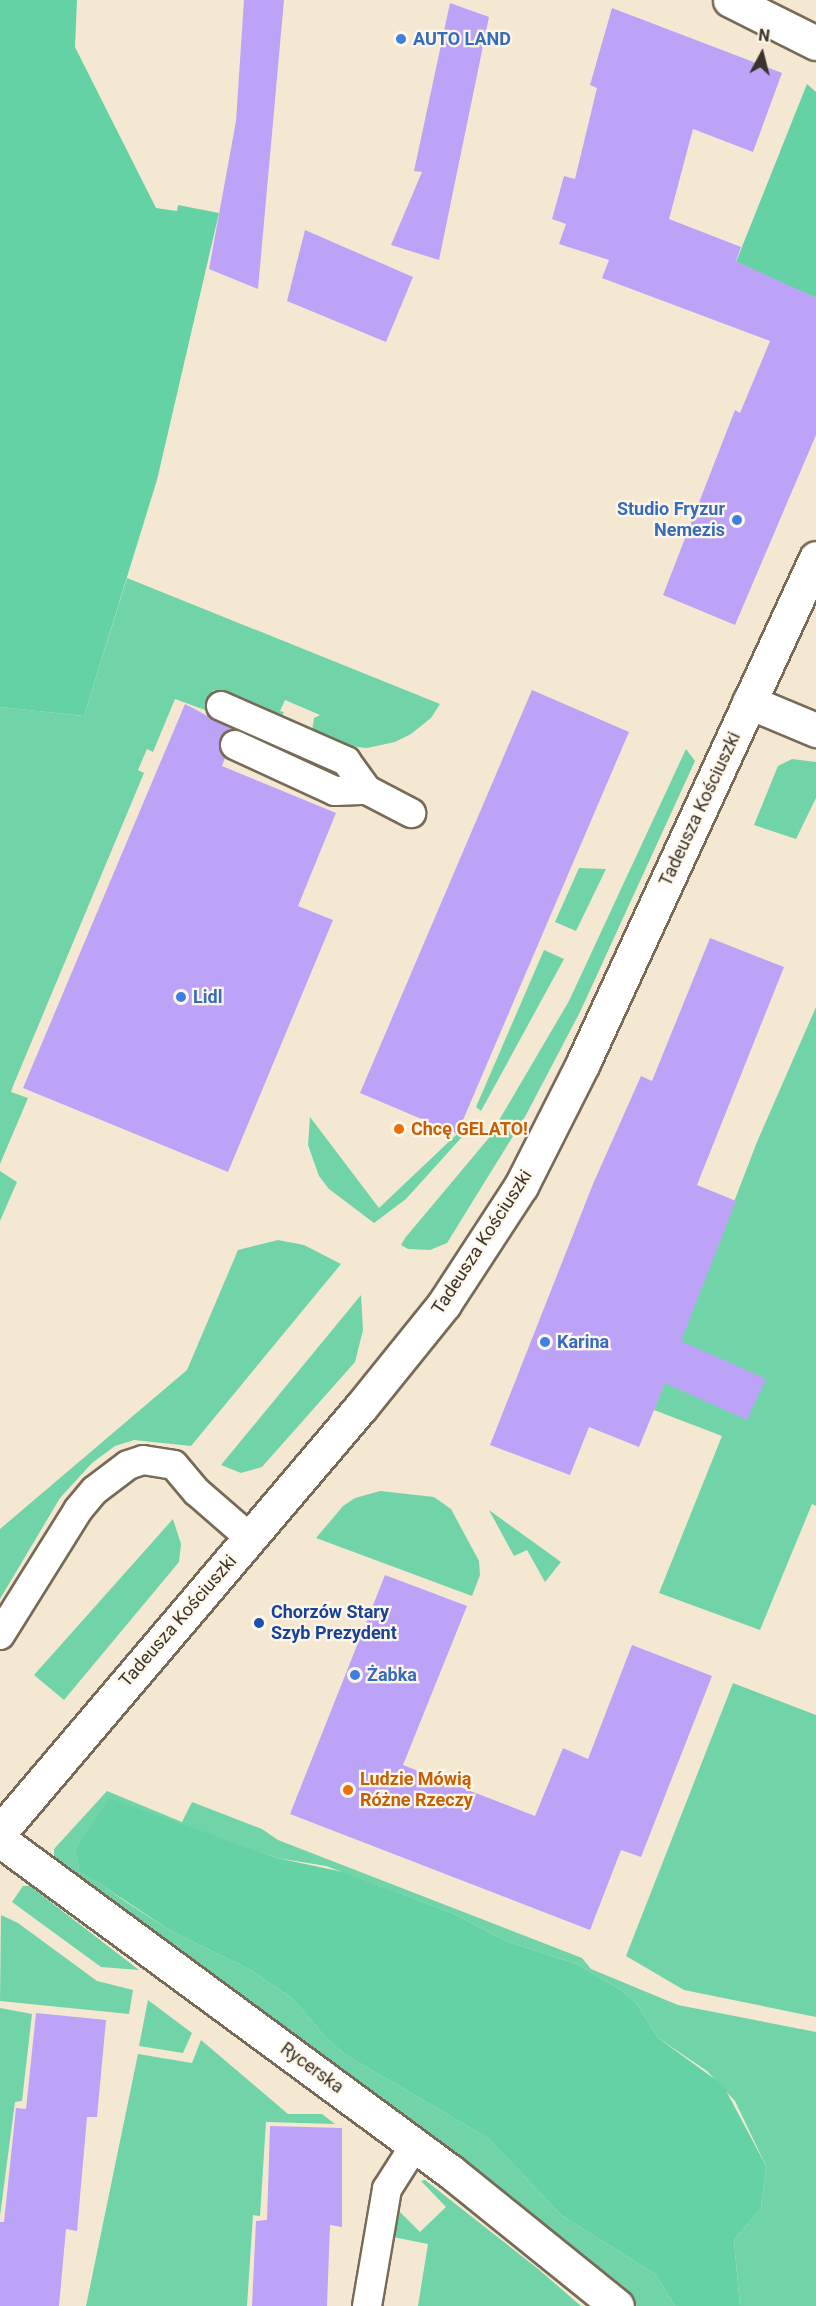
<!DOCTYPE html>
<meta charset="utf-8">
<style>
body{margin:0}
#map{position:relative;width:816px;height:2306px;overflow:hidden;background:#f5e8d2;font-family:Roboto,sans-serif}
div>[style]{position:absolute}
.green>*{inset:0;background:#71d4a9}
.forest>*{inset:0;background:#65d2a5}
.building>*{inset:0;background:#bca3f8}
.roads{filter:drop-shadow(2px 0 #776b58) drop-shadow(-2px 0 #776b58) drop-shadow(0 2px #776b58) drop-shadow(0 -2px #776b58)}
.lane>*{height:28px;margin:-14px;padding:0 14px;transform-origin:14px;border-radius:14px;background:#fff}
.street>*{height:33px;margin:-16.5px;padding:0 16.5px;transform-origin:16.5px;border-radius:16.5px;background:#fff}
.secondary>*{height:33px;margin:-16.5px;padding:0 16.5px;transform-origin:16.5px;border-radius:16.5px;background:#fff}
.dots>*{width:16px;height:16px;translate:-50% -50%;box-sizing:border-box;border:3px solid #fef6e9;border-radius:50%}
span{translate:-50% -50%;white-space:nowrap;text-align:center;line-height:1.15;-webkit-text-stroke:4.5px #fef6e9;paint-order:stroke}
.shop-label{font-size:18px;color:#366cbe;font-weight:700}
.left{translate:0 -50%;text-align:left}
.right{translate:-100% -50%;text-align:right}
.street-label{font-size:18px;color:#3a342c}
.food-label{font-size:18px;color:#c56008;font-weight:700}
.transit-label{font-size:18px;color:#164399;font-weight:700}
.north{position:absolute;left:732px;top:24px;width:60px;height:60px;-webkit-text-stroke:4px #fef6e9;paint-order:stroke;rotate:7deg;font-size:16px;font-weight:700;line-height:24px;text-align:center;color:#3a342c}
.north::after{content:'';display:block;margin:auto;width:21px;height:27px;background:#3a342c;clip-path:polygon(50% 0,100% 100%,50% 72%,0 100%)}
</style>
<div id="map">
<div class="green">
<i style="clip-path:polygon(127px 578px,440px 704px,431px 718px,411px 734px,395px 742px,367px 748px,348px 746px,312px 731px,314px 718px,320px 715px,285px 700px,280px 711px,284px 712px,281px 718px,213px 690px,205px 710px,175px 699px,153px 752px,147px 749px,138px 770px,144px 773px,13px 1086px,11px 1092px,28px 1098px,0 1164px,0 707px,84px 716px)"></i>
<i style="clip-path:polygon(686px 749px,695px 761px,580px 1012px,526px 1115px,447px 1243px,430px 1250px,408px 1249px,401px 1245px,405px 1238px,488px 1139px,569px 1001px)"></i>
<i style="clip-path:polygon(792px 759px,816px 762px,816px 798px,796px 839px,754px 825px,778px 766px)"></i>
<i style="clip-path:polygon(579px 868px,606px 869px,576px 931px,555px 922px)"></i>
<i style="clip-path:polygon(544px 950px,564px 959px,481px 1111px,476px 1107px)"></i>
<i style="clip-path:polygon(816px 1007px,816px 1506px,812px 1504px,760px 1630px,659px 1593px,722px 1436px,654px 1410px,757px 1142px)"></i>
<i style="clip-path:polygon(310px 1117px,379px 1208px,457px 1134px,462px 1137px,406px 1199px,374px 1223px,329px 1189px,319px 1176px,308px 1145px)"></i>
<i style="clip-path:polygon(0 1171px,17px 1182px,0 1221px)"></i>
<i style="clip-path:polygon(278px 1240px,304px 1245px,341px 1264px,191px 1446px,134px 1440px,115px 1446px,92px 1463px,60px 1498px,0 1599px,0 1529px,187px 1370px,238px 1250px)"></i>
<i style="clip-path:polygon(361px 1295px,363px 1330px,355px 1362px,262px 1467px,241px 1473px,221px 1465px)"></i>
<i style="clip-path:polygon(380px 1491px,434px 1497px,451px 1509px,479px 1561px,480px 1575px,472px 1596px,316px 1538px,343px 1506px,355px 1498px)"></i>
<i style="clip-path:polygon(489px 1510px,561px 1562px,545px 1582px,527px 1550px,514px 1556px)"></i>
<i style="clip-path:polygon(173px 1519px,181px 1544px,179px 1562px,64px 1700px,34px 1675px)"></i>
<i style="clip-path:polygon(733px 1683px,816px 1715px,816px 2017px,684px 1990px,626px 1956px)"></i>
<i style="clip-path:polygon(107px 1791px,182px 1822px,192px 1802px,262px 1829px,278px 1840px,582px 1958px,591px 1969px,678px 2005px,816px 2032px,816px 2306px,740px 2306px,734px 2240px,761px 2208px,766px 2166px,735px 2101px,707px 2071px,658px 2038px,637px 2004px,623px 1991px,577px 1964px,508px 1942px,452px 1913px,326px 1866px,277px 1858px,109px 1799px,75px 1849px,79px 1869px,126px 1902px,171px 1931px,249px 1969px,293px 1999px,328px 2040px,346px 2055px,488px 2138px,561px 2215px,655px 2274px,675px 2306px,637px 2306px,379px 2101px,54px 1856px,54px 1849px)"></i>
<i style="clip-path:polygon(23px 1886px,30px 1886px,139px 1970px,101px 1967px,12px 1902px)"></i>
<i style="clip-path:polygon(1px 1915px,18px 1923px,97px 1981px,133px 1990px,129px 2014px,0 2001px)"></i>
<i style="clip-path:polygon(148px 2000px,192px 2033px,183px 2053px,139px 2046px)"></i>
<i style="clip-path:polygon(0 2008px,32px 2014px,22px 2101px,15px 2102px,0 2216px)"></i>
<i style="clip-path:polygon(201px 2040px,288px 2114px,322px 2114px,335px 2124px,266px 2122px,260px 2216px,253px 2215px,247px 2306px,86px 2306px,138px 2054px,192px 2063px)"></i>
<i style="clip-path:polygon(425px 2180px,537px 2268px,581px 2306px,418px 2306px,428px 2244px,393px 2237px,397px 2209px,420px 2232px,446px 2207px,421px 2181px)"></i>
</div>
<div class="forest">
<i style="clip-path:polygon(0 0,77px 0,75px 47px,156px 208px,177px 211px,178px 205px,219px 213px,157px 480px,84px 716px,0 707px)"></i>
<i style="clip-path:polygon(807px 84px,816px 92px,816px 298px,736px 262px)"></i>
<i style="clip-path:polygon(109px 1798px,277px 1858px,343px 1872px,452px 1913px,508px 1942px,577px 1964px,623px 1991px,637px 2004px,658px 2038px,723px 2085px,766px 2166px,761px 2208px,734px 2240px,740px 2306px,675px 2306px,655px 2274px,561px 2215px,488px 2138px,346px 2055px,328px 2040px,293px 1999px,249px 1969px,171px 1931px,79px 1870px,75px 1849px)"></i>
</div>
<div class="building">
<i style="clip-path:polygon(244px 0,284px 0,258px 289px,209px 269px,236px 121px)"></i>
<i style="clip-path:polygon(450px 3px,489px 17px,439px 260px,391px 245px,422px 172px,414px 171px)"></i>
<i style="clip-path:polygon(612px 8px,782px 73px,753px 152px,693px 129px,669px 219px,741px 247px,736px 261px,816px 298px,816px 435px,735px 625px,663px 595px,735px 410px,740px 413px,770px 341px,602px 278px,609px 260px,559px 244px,566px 224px,552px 219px,564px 176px,575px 179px,597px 88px,590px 85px)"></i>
<i style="clip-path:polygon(305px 230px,413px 277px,386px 342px,287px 301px)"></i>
<i style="clip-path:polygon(532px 690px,629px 732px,457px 1134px,360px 1093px)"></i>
<i style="clip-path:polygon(185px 704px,232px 729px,220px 739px,219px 747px,225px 758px,222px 766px,336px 813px,298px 906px,333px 920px,228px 1172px,23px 1088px)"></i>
<i style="clip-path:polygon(710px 938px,784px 967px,697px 1185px,736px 1201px,681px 1341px,766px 1379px,747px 1420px,665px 1383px,639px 1447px,589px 1427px,570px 1475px,490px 1445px,593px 1184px,641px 1076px,652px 1081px)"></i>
<i style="clip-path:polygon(385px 1575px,467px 1606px,403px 1765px,535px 1816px,563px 1748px,588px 1759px,632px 1645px,712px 1676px,641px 1857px,621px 1850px,590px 1930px,290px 1814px)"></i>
<i style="clip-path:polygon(36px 2013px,106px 2020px,97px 2117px,87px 2117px,77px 2231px,66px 2229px,59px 2306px,0 2306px,0 2222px,4px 2222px,16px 2108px,26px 2109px)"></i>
<i style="clip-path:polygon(270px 2126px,342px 2128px,342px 2227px,330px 2225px,327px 2306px,252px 2306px,256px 2221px,267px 2220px)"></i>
</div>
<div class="roads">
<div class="lane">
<i style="left:221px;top:706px;width:137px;rotate:23.7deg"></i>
<i style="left:346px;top:761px;width:36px;rotate:54deg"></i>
<i style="left:367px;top:790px;width:50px;rotate:27.6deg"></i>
<i style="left:235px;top:745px;width:110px;rotate:24.7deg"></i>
<i style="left:335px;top:791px;width:32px;rotate:-2deg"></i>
<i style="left:0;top:1635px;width:147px;rotate:-58deg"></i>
<i style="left:78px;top:1510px;width:26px;rotate:-50deg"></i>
<i style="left:95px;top:1490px;width:41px;rotate:-37.1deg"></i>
<i style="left:128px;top:1465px;width:16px;rotate:-18deg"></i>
<i style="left:143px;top:1460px;width:31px;rotate:9deg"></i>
<i style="left:174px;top:1465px;width:35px;rotate:50deg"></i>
<i style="left:197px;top:1492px;width:70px;rotate:41deg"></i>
<i style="left:367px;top:2306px;width:119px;rotate:-80.3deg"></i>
<i style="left:387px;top:2189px;width:49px;rotate:-57.6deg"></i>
</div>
<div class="street">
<i style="left:730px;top:0;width:96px;rotate:26.6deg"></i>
<i style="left:749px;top:702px;width:73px;rotate:22.7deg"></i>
<i style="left:0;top:1840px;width:560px;rotate:36.36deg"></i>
<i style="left:451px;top:2172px;width:213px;rotate:38.9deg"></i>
</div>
<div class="secondary">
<i style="left:0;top:1832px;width:558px;rotate:-49.66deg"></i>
<i style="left:361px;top:1407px;width:132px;rotate:-51.1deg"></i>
<i style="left:444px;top:1304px;width:141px;rotate:-56.9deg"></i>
<i style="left:521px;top:1186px;width:138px;rotate:-63.2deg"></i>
<i style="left:583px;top:1063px;width:556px;rotate:-65.23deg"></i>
</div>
</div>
<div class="dots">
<i style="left:401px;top:39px;background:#3f7fe0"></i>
<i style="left:737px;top:520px;background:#3f7fe0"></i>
<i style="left:181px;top:997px;background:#3f7fe0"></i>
<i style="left:399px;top:1129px;background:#e8710a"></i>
<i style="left:545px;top:1342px;background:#3f7fe0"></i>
<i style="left:259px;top:1623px;background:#1a4fb4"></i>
<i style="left:355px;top:1675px;background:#3f7fe0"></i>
<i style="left:348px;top:1790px;background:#e8710a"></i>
</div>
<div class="shop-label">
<span class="left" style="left:413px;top:39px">AUTO LAND</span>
<span class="right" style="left:725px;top:520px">Studio Fryzur<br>Nemezis</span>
<span class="left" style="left:193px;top:997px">Lidl</span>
<span class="left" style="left:557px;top:1342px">Karina</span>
<span class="left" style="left:367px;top:1675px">Żabka</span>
</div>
<div class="street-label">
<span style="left:700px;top:809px;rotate:-65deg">Tadeusza Kościuszki</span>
<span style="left:482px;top:1242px;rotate:-57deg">Tadeusza Kościuszki</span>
<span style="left:178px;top:1621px;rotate:-49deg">Tadeusza Kościuszki</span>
<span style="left:312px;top:2068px;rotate:36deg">Rycerska</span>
</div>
<div class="food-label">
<span class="left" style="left:411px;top:1129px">Chcę GELATO!</span>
<span class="left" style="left:360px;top:1790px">Ludzie Mówią<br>Różne Rzeczy</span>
</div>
<div class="transit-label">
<span class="left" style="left:271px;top:1623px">Chorzów Stary<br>Szyb Prezydent</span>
</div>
<div class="north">N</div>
</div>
